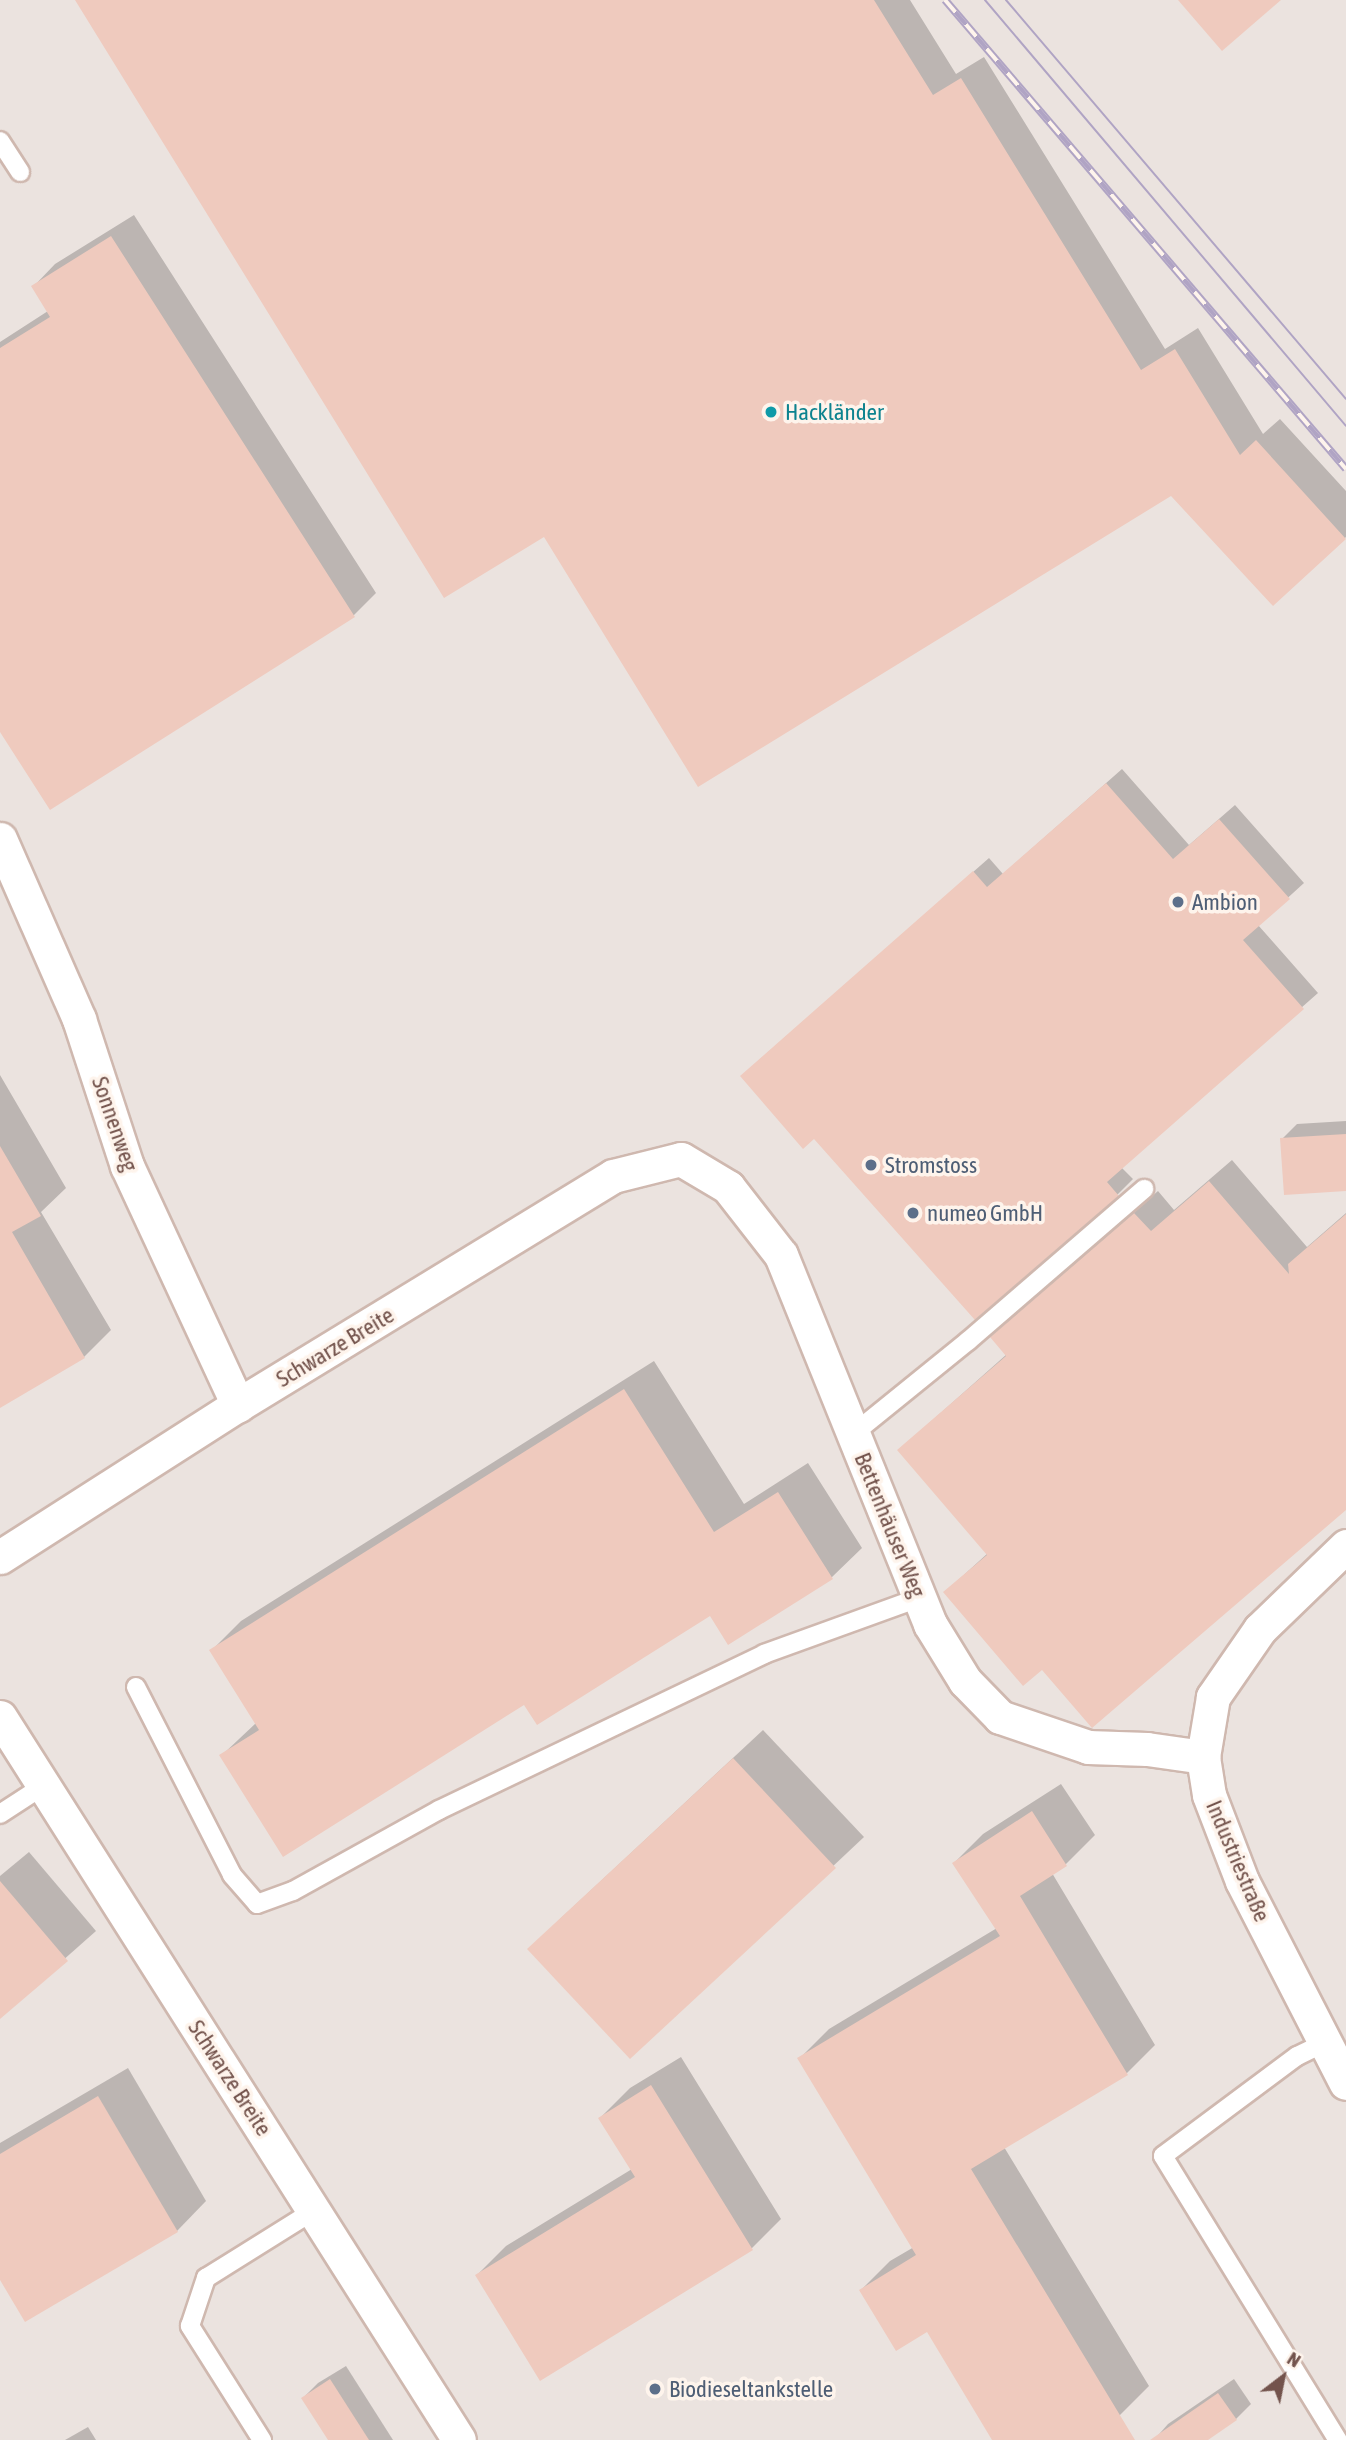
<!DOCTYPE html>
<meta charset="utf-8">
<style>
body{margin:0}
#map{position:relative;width:1346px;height:2440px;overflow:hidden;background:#fbefe5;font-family:"Asap Condensed",sans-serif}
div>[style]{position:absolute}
.industrial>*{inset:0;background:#ebe3df}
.shadow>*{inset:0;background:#0003}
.building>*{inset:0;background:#efcabe}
.roads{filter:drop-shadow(2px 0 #cfb8af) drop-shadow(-2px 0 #cfb8af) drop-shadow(0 2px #cfb8af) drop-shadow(0 -2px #cfb8af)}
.lane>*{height:18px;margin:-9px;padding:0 9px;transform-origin:9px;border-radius:9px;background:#fff}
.street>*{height:33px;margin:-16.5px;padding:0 16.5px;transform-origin:16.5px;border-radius:16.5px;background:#fff}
.tram>*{height:2px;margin:-1px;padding:0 1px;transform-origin:1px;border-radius:1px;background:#b0a4c4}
.rail>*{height:8px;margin-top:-4px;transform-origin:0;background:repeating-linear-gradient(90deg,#fef4ec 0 16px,#b0a4c4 0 32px);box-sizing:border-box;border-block:2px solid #b0a4c4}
.dots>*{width:19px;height:19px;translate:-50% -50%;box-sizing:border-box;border:4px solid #fef4ec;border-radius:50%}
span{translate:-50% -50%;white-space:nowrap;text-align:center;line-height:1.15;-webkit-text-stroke:7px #fef4ec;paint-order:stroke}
.culture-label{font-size:23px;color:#0d838f}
.left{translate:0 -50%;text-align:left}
.service-label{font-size:23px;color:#4e5e75}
.street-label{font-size:23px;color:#73534c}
.north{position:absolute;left:1248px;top:2342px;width:70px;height:70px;-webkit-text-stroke:5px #fef4ec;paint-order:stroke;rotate:32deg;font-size:19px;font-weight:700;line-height:28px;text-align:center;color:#73534c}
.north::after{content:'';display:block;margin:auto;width:24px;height:32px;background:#73534c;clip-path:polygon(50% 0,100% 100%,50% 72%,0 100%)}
</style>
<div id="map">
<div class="industrial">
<i style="clip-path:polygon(0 0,1346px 0,1346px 2440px,0 2440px)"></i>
</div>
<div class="shadow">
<i style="clip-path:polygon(77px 0,910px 0,956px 74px,984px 57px,1165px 349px,1198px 328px,1263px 434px,1280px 419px,1346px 491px,1346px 537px,1273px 604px,1171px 494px,544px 535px)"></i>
<i style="clip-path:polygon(134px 215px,376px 593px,354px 615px,0 729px,0 342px,48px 311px,33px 287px,55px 264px)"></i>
<i style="clip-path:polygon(1122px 769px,1189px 845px,1235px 805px,1304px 883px,1258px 925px,1318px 993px,1121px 1167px,1133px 1179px,1118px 1194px,975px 1318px,757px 1062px,989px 858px,1003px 874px)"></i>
<i style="clip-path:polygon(0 1075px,66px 1188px,41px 1212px,111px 1330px,84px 1357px,0 1406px)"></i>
<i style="clip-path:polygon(1346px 1121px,1346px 1189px,1282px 1139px,1297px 1124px)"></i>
<i style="clip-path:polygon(1232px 1160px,1307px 1247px,1346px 1213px,1346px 1508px,1042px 1668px,945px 1592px,988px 1553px,899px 1450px,1007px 1354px,992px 1337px,1015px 1315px,1158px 1191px,1174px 1210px)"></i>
<i style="clip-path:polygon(654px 1361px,744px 1504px,808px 1463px,862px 1548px,832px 1577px,728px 1643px,710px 1614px,524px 1703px,221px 1756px,257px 1722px,211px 1651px,241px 1621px)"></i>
<i style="clip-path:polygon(763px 1730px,864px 1837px,630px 2057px,559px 1920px)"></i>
<i style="clip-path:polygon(1061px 1784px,1095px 1835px,1066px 1864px,1052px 1873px,1155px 2045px,1126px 2074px,1004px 2147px,1149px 2386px,1120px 2415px,1078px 2440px,994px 2440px,928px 2330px,861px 2290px,890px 2261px,914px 2247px,800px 2058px,829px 2029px,997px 1928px,954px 1863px,983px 1834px)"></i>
<i style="clip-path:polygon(29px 1852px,96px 1931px,0 2016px,0 1876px)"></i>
<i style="clip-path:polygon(681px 2057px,781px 2219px,752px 2248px,477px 2275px,506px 2246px,632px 2169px,600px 2118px,630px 2088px)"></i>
<i style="clip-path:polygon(128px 2068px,206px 2201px,177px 2231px,0 2276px,0 2143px)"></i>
<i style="clip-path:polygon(346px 2366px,393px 2440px,330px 2440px,303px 2398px,318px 2383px)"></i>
<i style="clip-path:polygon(1234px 2379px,1251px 2404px,1236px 2419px,1205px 2440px,1154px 2440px,1168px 2424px)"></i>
<i style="clip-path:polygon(88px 2427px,96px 2440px,65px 2440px)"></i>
</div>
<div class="building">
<i style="clip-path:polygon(75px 0,874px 0,933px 95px,961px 78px,1141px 370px,1175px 349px,1240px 455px,1256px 440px,1346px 539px,1273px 606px,1171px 496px,698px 787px,544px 537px,444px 598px)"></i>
<i style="clip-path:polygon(1178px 0,1281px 0,1222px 51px)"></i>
<i style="clip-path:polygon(111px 236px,355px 617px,50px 810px,0 732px,0 348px,50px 317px,31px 286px)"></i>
<i style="clip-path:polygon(1106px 783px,1173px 859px,1219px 819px,1290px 899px,1243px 940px,1304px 1009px,1107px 1182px,1119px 1196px,975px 1320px,814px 1139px,803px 1149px,740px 1076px,973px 871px,987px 887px)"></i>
<i style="clip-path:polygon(1346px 1134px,1346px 1191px,1284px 1195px,1280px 1138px)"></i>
<i style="clip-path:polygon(0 1146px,41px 1216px,12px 1232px,85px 1358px,0 1408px)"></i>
<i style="clip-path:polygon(1209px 1181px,1289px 1274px,1288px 1264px,1346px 1214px,1346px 1510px,1092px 1728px,1042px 1670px,1023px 1686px,943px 1592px,987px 1555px,897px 1450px,1006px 1356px,990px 1337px,1134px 1213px,1151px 1231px)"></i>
<i style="clip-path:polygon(624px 1389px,714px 1532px,778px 1492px,833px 1579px,728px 1645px,710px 1616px,537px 1725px,524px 1705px,283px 1857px,219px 1755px,259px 1730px,209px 1650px)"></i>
<i style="clip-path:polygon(733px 1758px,836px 1868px,630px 2059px,527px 1949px)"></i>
<i style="clip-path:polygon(1032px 1811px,1067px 1866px,1020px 1896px,1128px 2075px,971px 2169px,1135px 2440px,992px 2440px,927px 2332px,896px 2351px,859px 2290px,916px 2255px,797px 2058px,1000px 1936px,952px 1863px)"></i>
<i style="clip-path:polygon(0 1881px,68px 1961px,0 2019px)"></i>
<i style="clip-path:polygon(651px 2085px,753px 2250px,540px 2381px,475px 2275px,635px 2177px,598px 2118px)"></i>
<i style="clip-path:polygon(98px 2096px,178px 2232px,25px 2322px,0 2280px,0 2154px)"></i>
<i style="clip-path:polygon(330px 2379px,369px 2440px,328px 2440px,301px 2398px)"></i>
<i style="clip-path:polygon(1218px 2393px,1237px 2420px,1208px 2440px,1150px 2440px)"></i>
</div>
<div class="roads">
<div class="lane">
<i style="left:0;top:141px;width:37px;rotate:57deg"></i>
<i style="left:853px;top:1434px;width:148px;rotate:-39deg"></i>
<i style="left:968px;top:1341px;width:233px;rotate:-40.8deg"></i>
<i style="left:136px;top:1687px;width:211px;rotate:62.9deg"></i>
<i style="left:232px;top:1875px;width:38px;rotate:49deg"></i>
<i style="left:257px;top:1904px;width:38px;rotate:-20deg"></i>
<i style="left:293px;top:1891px;width:167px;rotate:-29deg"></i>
<i style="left:439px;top:1810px;width:361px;rotate:-25.6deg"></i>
<i style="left:764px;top:1654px;width:165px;rotate:-19.9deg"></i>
<i style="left:0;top:1814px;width:51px;rotate:-33.1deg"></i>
<i style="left:1324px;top:2043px;width:30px;rotate:154deg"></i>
<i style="left:1297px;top:2056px;width:167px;rotate:143.3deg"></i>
<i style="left:1163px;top:2156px;width:334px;rotate:58.4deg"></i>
<i style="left:262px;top:2440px;width:135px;rotate:-122.3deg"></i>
<i style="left:190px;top:2326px;width:51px;rotate:-71.6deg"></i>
<i style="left:206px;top:2278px;width:128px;rotate:-32deg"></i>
</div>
<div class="street">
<i style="left:0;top:839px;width:197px;rotate:66.3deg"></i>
<i style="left:79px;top:1019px;width:155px;rotate:71.9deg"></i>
<i style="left:127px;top:1166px;width:264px;rotate:65.1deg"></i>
<i style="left:1346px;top:1546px;width:120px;rotate:136deg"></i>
<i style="left:1260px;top:1629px;width:83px;rotate:124.7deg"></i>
<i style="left:1213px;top:1697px;width:61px;rotate:99.5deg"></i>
<i style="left:1203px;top:1757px;width:38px;rotate:81deg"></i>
<i style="left:1209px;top:1795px;width:92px;rotate:69deg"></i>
<i style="left:1242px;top:1881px;width:227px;rotate:62.8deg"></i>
<i style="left:0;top:1557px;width:282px;rotate:-32.6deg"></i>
<i style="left:238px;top:1405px;width:439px;rotate:-31.4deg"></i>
<i style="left:613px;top:1176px;width:70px;rotate:-14deg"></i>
<i style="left:681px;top:1159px;width:55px;rotate:30.8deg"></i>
<i style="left:728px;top:1187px;width:86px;rotate:52.1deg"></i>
<i style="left:781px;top:1255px;width:398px;rotate:68deg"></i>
<i style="left:930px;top:1624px;width:67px;rotate:58.4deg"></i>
<i style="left:965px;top:1681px;width:50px;rotate:45.8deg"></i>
<i style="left:1000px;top:1717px;width:93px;rotate:18.8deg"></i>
<i style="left:1088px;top:1747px;width:59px;rotate:1.9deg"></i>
<i style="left:1147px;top:1749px;width:57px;rotate:8.1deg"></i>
<i style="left:0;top:1717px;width:856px;rotate:57.59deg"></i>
</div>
</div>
<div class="tram">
<i style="left:985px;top:0;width:558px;rotate:49.72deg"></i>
<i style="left:1006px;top:0;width:524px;rotate:49.56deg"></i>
</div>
<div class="rail">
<i style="left:945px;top:0;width:617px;rotate:49.47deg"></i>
</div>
<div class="dots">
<i style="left:771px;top:412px;background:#0f9aa8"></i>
<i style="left:1178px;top:902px;background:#5c6f8a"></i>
<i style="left:871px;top:1165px;background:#5c6f8a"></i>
<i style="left:913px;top:1213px;background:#5c6f8a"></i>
<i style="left:655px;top:2389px;background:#5c6f8a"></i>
</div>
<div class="culture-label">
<span class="left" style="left:785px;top:412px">Hackländer</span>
</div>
<div class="service-label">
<span class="left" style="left:1192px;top:902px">Ambion</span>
<span class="left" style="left:885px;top:1165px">Stromstoss</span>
<span class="left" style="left:927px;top:1213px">numeo GmbH</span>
<span class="left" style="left:669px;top:2389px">Biodieseltankstelle</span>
</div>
<div class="street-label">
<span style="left:115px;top:1124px;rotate:71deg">Sonnenweg</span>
<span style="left:335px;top:1347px;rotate:-31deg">Schwarze Breite</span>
<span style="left:890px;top:1525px;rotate:68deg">Bettenhäuser Weg</span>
<span style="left:1238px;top:1861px;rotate:67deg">Industriestraße</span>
<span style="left:230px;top:2078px;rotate:57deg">Schwarze Breite</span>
</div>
<div class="north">N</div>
</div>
